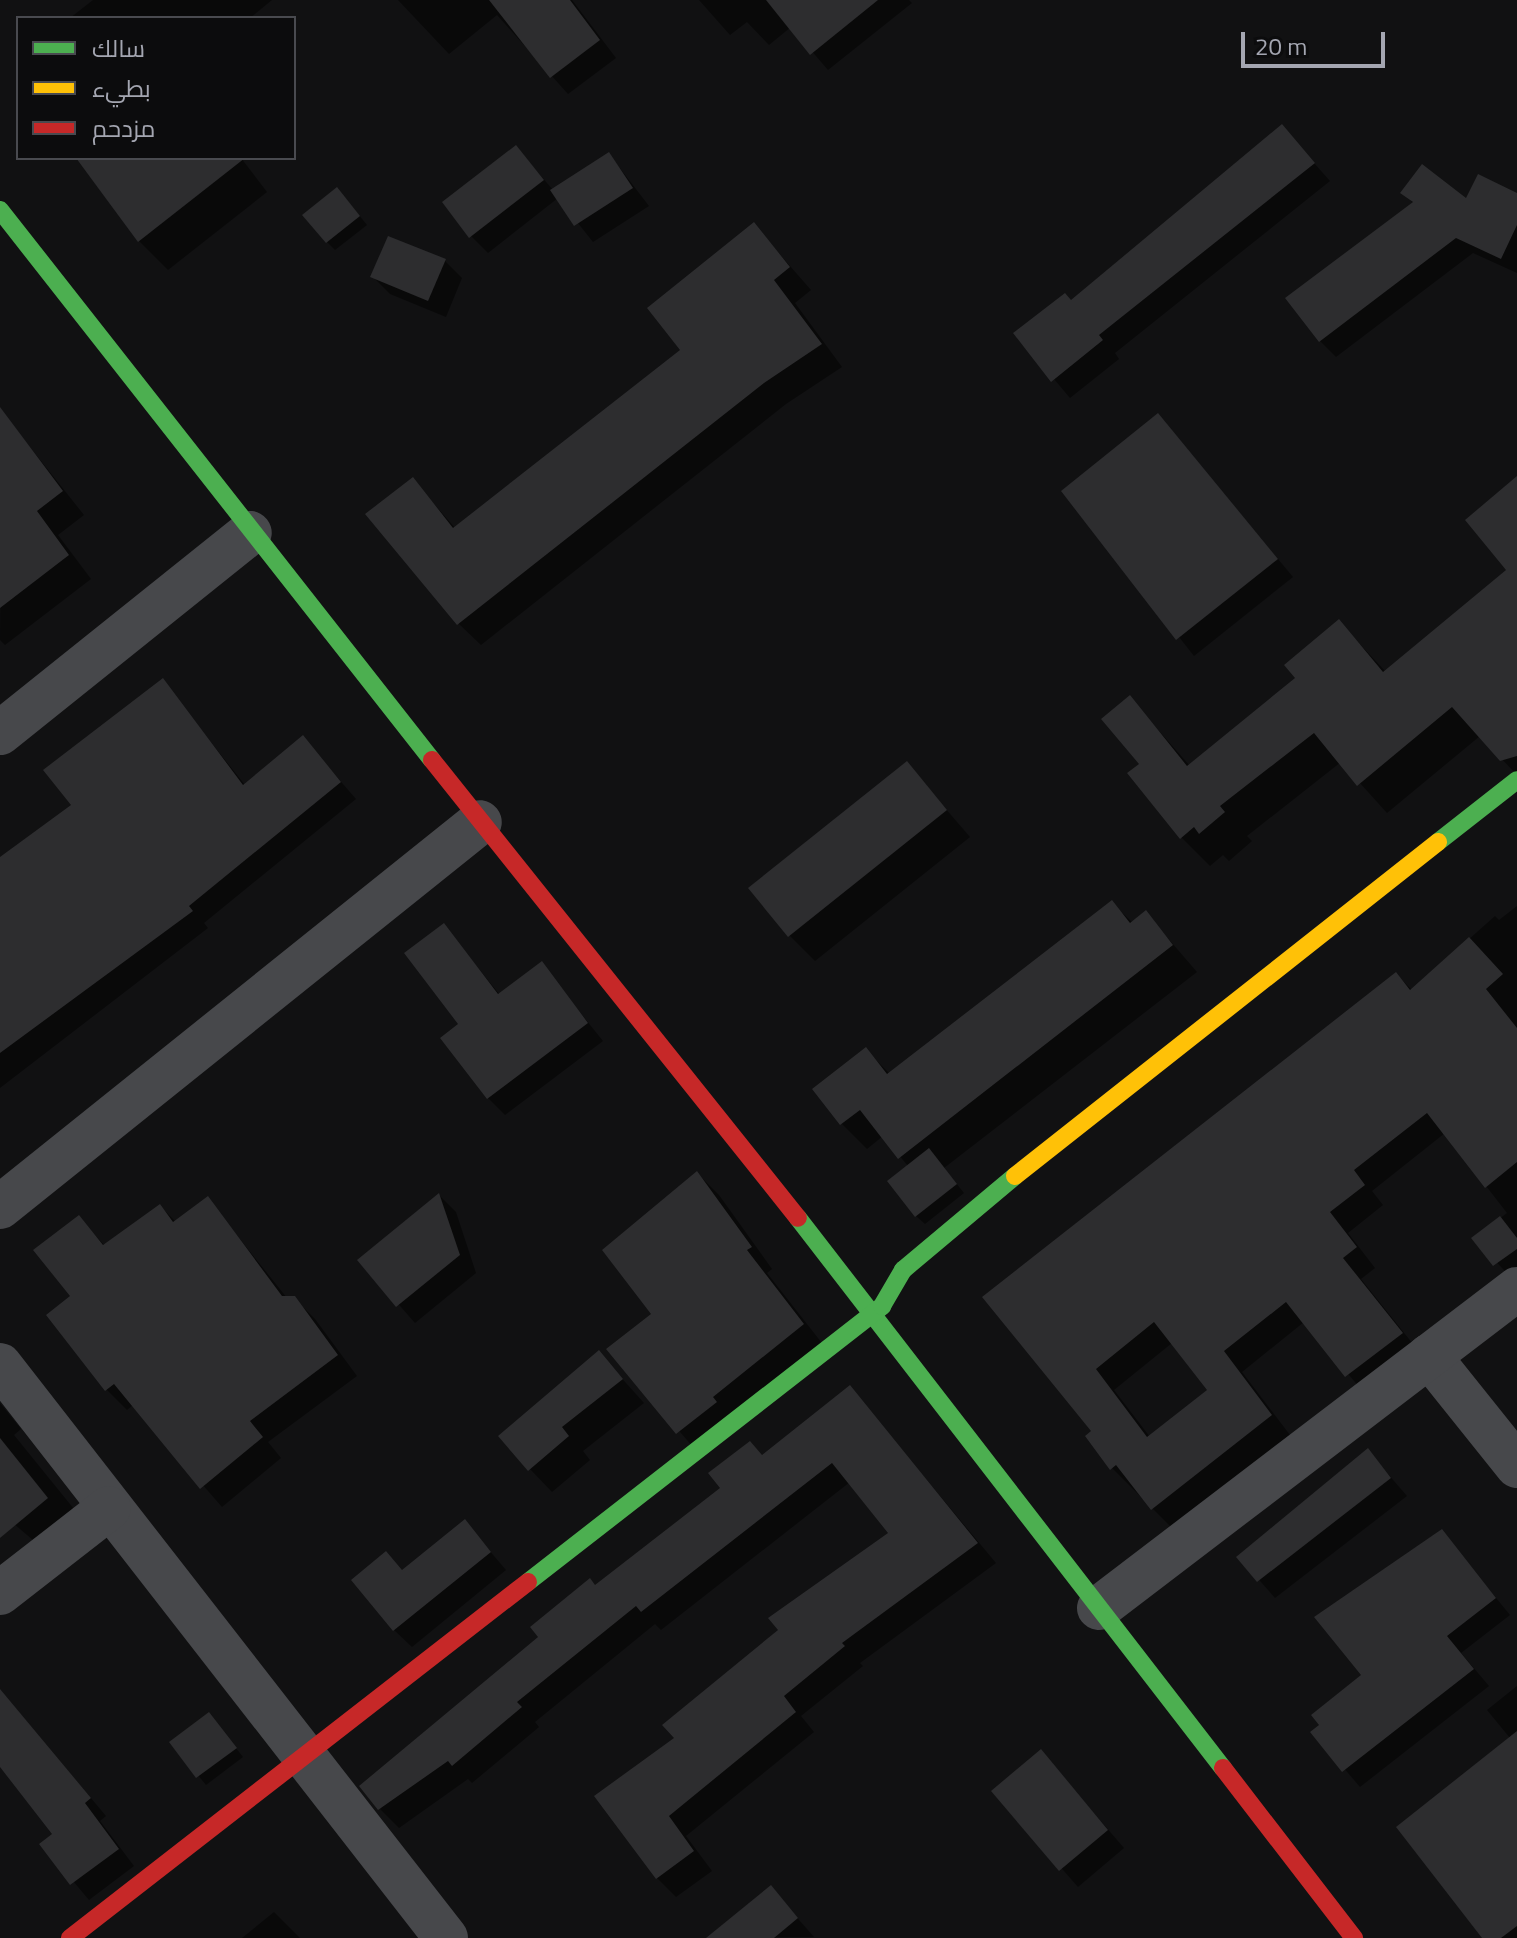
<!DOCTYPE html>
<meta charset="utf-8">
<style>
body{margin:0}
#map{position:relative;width:1517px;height:1938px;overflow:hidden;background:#111112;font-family:"Titillium Web",Cairo,sans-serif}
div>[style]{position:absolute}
.shadow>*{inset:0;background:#0007}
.building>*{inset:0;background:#2d2d2f}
.street>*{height:44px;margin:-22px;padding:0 22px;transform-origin:22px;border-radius:22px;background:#47484b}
.fast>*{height:18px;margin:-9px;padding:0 9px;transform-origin:9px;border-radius:9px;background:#4caf50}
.slow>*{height:18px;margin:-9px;padding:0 9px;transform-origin:9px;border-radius:9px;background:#ffc107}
.jam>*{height:18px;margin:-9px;padding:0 9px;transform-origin:9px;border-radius:9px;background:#c62828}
span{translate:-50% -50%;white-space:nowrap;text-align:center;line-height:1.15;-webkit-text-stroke:6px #0c0c0d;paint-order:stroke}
.legend{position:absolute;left:16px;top:16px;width:280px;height:144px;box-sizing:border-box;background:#0c0c0d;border:2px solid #494a4f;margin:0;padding:10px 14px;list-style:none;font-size:24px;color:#a4a6b1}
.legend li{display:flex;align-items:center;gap:16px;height:40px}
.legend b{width:40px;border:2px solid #494a4f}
.scale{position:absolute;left:1241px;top:32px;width:144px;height:36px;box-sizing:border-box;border:4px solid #a4a6b1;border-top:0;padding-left:10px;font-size:24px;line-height:28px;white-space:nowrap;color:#a4a6b1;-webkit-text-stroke:6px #0c0c0d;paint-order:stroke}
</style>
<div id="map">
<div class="shadow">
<i style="clip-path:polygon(93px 0,272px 0,250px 18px,70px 18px)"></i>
<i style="clip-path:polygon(398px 0,572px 0,616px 58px,568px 94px,497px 15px,449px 54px)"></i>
<i style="clip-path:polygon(699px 0,909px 0,912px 3px,828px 70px,791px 27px,769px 45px,747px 22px,730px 35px)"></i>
<i style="clip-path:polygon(1282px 127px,1330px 181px,1115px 353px,1119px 359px,1070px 398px,1016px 334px,1071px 302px)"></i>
<i style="clip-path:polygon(516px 147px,553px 190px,609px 154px,649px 206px,593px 242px,558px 198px,488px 253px,471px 236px)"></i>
<i style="clip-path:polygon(76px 158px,241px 158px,267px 192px,168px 270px,139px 241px)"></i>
<i style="clip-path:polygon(1403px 192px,1467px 201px,1517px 195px,1517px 273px,1473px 253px,1336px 357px,1320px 341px,1414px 204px)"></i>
<i style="clip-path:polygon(345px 198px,367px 225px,335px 250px,327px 242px)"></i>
<i style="clip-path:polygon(754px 225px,811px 290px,795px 303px,842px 367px,786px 404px,481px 645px,459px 624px,413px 480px,456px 529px,682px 350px)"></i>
<i style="clip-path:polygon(445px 261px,462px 278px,446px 317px,390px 294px,372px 276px)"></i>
<i style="clip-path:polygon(2px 412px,84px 515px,58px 535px,91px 579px,5px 645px,0 640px)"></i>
<i style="clip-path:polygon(1158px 416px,1293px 577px,1194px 656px,1064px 491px)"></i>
<i style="clip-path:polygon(1517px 479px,1517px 775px,1480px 736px,1387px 813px,1341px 762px,1247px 836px,1252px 841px,1229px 861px,1223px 855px,1210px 866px,1181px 837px,1142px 764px,1130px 698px,1190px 766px,1298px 678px,1339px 622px,1386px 672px,1509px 570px)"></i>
<i style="clip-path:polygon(162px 681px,245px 785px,303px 738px,356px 799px,204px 923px,208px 928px,0 1088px,0 860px,74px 805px)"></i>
<i style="clip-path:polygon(907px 764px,970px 837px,815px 961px,789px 935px)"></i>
<i style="clip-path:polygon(1112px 903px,1133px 923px,1146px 913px,1197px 972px,944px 1168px,964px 1193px,925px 1224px,916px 1216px,908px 1166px,883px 1136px,867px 1149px,842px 1124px,866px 1050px,890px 1074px)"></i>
<i style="clip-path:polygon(evenodd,1517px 906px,1517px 1284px,1474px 1238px,1507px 1213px,1445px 1133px,1372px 1191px,1383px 1205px,1348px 1233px,1375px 1268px,1361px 1279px,1421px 1354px,1366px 1395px,1304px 1322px,1242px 1372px,1290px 1435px,1172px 1528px,1112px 1468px,1094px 1432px,985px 1297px,1396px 974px,1412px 990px,1495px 916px,1499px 920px,1517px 906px,1172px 1343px,1210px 1390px,1150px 1437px,1114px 1390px,1172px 1343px)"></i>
<i style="clip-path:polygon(444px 926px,500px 995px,541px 964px,603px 1041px,505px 1115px,488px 1098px,461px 1024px)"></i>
<i style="clip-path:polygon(697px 1173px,719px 1195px,772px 1269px,767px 1273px,825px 1347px,700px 1455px,609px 1350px,654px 1314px)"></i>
<i style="clip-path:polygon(439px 1195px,456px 1212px,476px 1273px,415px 1323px,360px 1260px)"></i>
<i style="clip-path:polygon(208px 1199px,287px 1298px,294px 1298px,315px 1319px,357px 1376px,268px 1442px,281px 1458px,222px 1507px,133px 1405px,127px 1410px,107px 1390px,48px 1316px,73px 1296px,78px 1217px,105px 1246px,160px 1206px,176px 1222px)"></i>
<i style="clip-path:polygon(599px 1353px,644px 1403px,583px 1451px,590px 1460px,552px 1492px,530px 1469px)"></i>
<i style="clip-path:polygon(850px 1388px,996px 1563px,860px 1663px,863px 1666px,801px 1716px,814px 1732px,686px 1836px,712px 1871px,676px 1897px,657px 1878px,676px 1739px,781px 1630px,891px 1533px,850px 1482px,661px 1630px,655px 1624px,535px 1722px,539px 1727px,472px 1783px,468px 1779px,399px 1828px,380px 1809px,540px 1637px,596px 1587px)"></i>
<i style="clip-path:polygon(0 1403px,21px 1429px,14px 1435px,78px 1514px,40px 1546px,0 1512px)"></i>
<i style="clip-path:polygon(1368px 1451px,1407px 1496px,1275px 1598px,1239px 1557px)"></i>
<i style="clip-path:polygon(465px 1522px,506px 1570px,412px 1647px,394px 1630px,404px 1572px)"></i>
<i style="clip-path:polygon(1442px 1532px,1510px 1615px,1461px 1653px,1489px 1686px,1360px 1787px,1313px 1732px,1364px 1676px)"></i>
<i style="clip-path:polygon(1517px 1686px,1517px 1938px,1485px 1938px,1510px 1738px,1487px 1710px)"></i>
<i style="clip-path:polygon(0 1690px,106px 1816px,100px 1821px,134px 1866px,89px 1900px,42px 1844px,55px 1834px,0 1766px)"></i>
<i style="clip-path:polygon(209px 1714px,243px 1757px,206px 1785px,172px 1743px)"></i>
<i style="clip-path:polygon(1041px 1752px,1124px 1848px,1078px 1887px,994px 1791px)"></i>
<i style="clip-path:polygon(771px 1888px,814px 1937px,718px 1938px)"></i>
<i style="clip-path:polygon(274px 1912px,300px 1938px,242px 1938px)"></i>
</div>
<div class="building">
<i style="clip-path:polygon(489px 0,570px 0,600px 40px,550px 78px)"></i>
<i style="clip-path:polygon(766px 0,878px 0,810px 55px)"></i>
<i style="clip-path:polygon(1282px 124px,1315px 163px,1099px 335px,1103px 340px,1051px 382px,1013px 333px,1065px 293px,1071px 300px)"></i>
<i style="clip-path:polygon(516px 145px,544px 180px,469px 238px,442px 202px)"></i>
<i style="clip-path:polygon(609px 152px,633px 188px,574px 226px,550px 190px)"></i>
<i style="clip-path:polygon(76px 158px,245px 158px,138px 242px)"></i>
<i style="clip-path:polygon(1422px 164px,1466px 198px,1478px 174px,1517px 193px,1517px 225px,1501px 259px,1456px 238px,1319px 342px,1285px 298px,1413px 202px,1400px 193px)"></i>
<i style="clip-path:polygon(337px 187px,360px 216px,326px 243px,302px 215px)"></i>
<i style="clip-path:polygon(754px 222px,790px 267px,774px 280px,822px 344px,764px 383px,457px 625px,365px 514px,413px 477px,453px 528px,680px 350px,647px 308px)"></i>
<i style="clip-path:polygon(388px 236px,446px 259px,428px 301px,370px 277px)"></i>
<i style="clip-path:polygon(0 407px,63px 491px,37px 511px,69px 555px,0 608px)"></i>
<i style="clip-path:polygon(1158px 413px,1278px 559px,1176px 640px,1061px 491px)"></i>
<i style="clip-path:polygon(1517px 476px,1517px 756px,1500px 761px,1452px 707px,1357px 786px,1314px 733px,1220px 806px,1225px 812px,1199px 834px,1194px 827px,1180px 839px,1127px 773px,1139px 764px,1101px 719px,1130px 695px,1187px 766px,1295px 678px,1284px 665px,1339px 619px,1383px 672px,1506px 570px,1465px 520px)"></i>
<i style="clip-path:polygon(163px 678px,243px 785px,303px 735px,341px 782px,189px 906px,193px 911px,0 1053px,0 857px,71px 805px,43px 770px)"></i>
<i style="clip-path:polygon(907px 761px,947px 810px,788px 937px,748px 888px)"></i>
<i style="clip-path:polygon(1112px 900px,1130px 923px,1146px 910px,1173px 945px,898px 1159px,860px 1110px,840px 1125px,812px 1089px,866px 1047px,887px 1074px)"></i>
<i style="clip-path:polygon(444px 923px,498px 994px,542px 961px,588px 1023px,487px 1099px,440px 1038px,458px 1024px,404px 953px)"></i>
<i style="clip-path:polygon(evenodd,1469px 937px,1503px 974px,1486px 989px,1517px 1028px,1517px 1162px,1485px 1188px,1427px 1113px,1354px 1170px,1365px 1185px,1330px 1212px,1357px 1247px,1343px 1258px,1403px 1333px,1345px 1377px,1286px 1302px,1224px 1351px,1272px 1415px,1151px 1510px,1116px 1465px,1110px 1470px,1085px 1436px,1091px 1431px,982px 1297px,1396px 972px,1410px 990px,1469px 937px,1154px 1322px,1207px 1390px,1147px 1437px,1096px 1369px,1154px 1322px)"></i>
<i style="clip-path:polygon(929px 1148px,957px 1184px,915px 1217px,887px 1181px)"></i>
<i style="clip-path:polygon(697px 1171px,752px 1247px,747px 1250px,804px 1324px,713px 1397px,717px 1402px,676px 1434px,606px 1349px,651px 1314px,602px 1250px)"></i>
<i style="clip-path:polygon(439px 1193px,460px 1255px,396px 1307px,357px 1260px)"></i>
<i style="clip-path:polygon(208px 1196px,282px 1296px,295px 1296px,338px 1355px,250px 1421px,263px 1437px,200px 1489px,114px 1384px,105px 1391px,46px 1315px,70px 1296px,33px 1250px,79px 1215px,103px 1245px,160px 1204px,173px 1222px)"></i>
<i style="clip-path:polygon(1500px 1216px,1517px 1238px,1517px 1249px,1493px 1266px,1471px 1238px)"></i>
<i style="clip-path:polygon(599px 1350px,623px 1379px,562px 1427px,569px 1436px,528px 1471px,498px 1436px)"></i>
<i style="clip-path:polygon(850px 1385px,978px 1543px,842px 1643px,845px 1646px,784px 1696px,796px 1712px,669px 1816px,694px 1851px,656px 1879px,594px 1796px,674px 1738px,662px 1725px,778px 1630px,768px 1618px,888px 1533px,832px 1463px,641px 1612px,636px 1606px,517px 1702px,522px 1707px,452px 1766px,448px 1761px,378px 1810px,359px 1786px,538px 1637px,530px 1627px,590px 1578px,595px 1585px,720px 1488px,708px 1473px,750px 1441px,762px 1455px)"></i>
<i style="clip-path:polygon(0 1438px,48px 1498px,0 1538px)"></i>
<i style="clip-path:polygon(1368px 1448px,1391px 1478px,1257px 1582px,1236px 1557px)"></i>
<i style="clip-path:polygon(465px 1519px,491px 1552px,393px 1631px,351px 1580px,386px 1551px,402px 1570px)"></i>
<i style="clip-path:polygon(1442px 1529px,1496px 1598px,1447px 1636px,1474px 1669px,1342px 1772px,1310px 1732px,1319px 1725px,1311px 1715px,1361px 1675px,1314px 1617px)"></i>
<i style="clip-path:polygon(0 1689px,91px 1798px,85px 1803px,119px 1849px,70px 1885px,39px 1844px,52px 1834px,0 1767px)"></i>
<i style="clip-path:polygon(209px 1712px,237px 1748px,196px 1778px,169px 1742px)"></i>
<i style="clip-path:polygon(1517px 1731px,1517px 1926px,1501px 1938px,1482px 1938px,1396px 1827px)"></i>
<i style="clip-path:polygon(1041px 1749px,1108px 1830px,1059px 1871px,991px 1791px)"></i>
<i style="clip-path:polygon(771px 1885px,798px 1918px,774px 1938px,706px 1938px)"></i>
</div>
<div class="street">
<i style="left:0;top:733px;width:320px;rotate:-38.7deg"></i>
<i style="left:0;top:1207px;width:615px;rotate:-38.73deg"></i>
<i style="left:1429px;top:1356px;width:141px;rotate:51.3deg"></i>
<i style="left:0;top:1365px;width:726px;rotate:52.1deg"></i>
<i style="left:0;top:1593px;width:138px;rotate:-37.9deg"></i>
<i style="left:1099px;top:1608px;width:526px;rotate:-37.35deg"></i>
</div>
<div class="fast">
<i style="left:0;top:210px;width:699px;rotate:51.85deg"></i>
<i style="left:1438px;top:842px;width:100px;rotate:-38.1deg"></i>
<i style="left:798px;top:1218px;width:695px;rotate:52.31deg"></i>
<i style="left:528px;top:1582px;width:449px;rotate:-37.9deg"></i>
<i style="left:882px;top:1306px;width:42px;rotate:-59.7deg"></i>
<i style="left:903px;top:1270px;width:146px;rotate:-40deg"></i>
</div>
<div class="slow">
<i style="left:1015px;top:1176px;width:539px;rotate:-38.29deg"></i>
</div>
<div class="jam">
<i style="left:432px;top:760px;width:586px;rotate:51.37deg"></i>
<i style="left:1223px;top:1768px;width:215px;rotate:52.4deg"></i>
<i style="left:70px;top:1938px;width:580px;rotate:-37.86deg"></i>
</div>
<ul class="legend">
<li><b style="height:10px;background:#4caf50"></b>سالك</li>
<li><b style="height:10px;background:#ffc107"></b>بطيء</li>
<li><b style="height:10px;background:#c62828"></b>مزدحم</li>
</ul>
<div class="scale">20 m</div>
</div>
